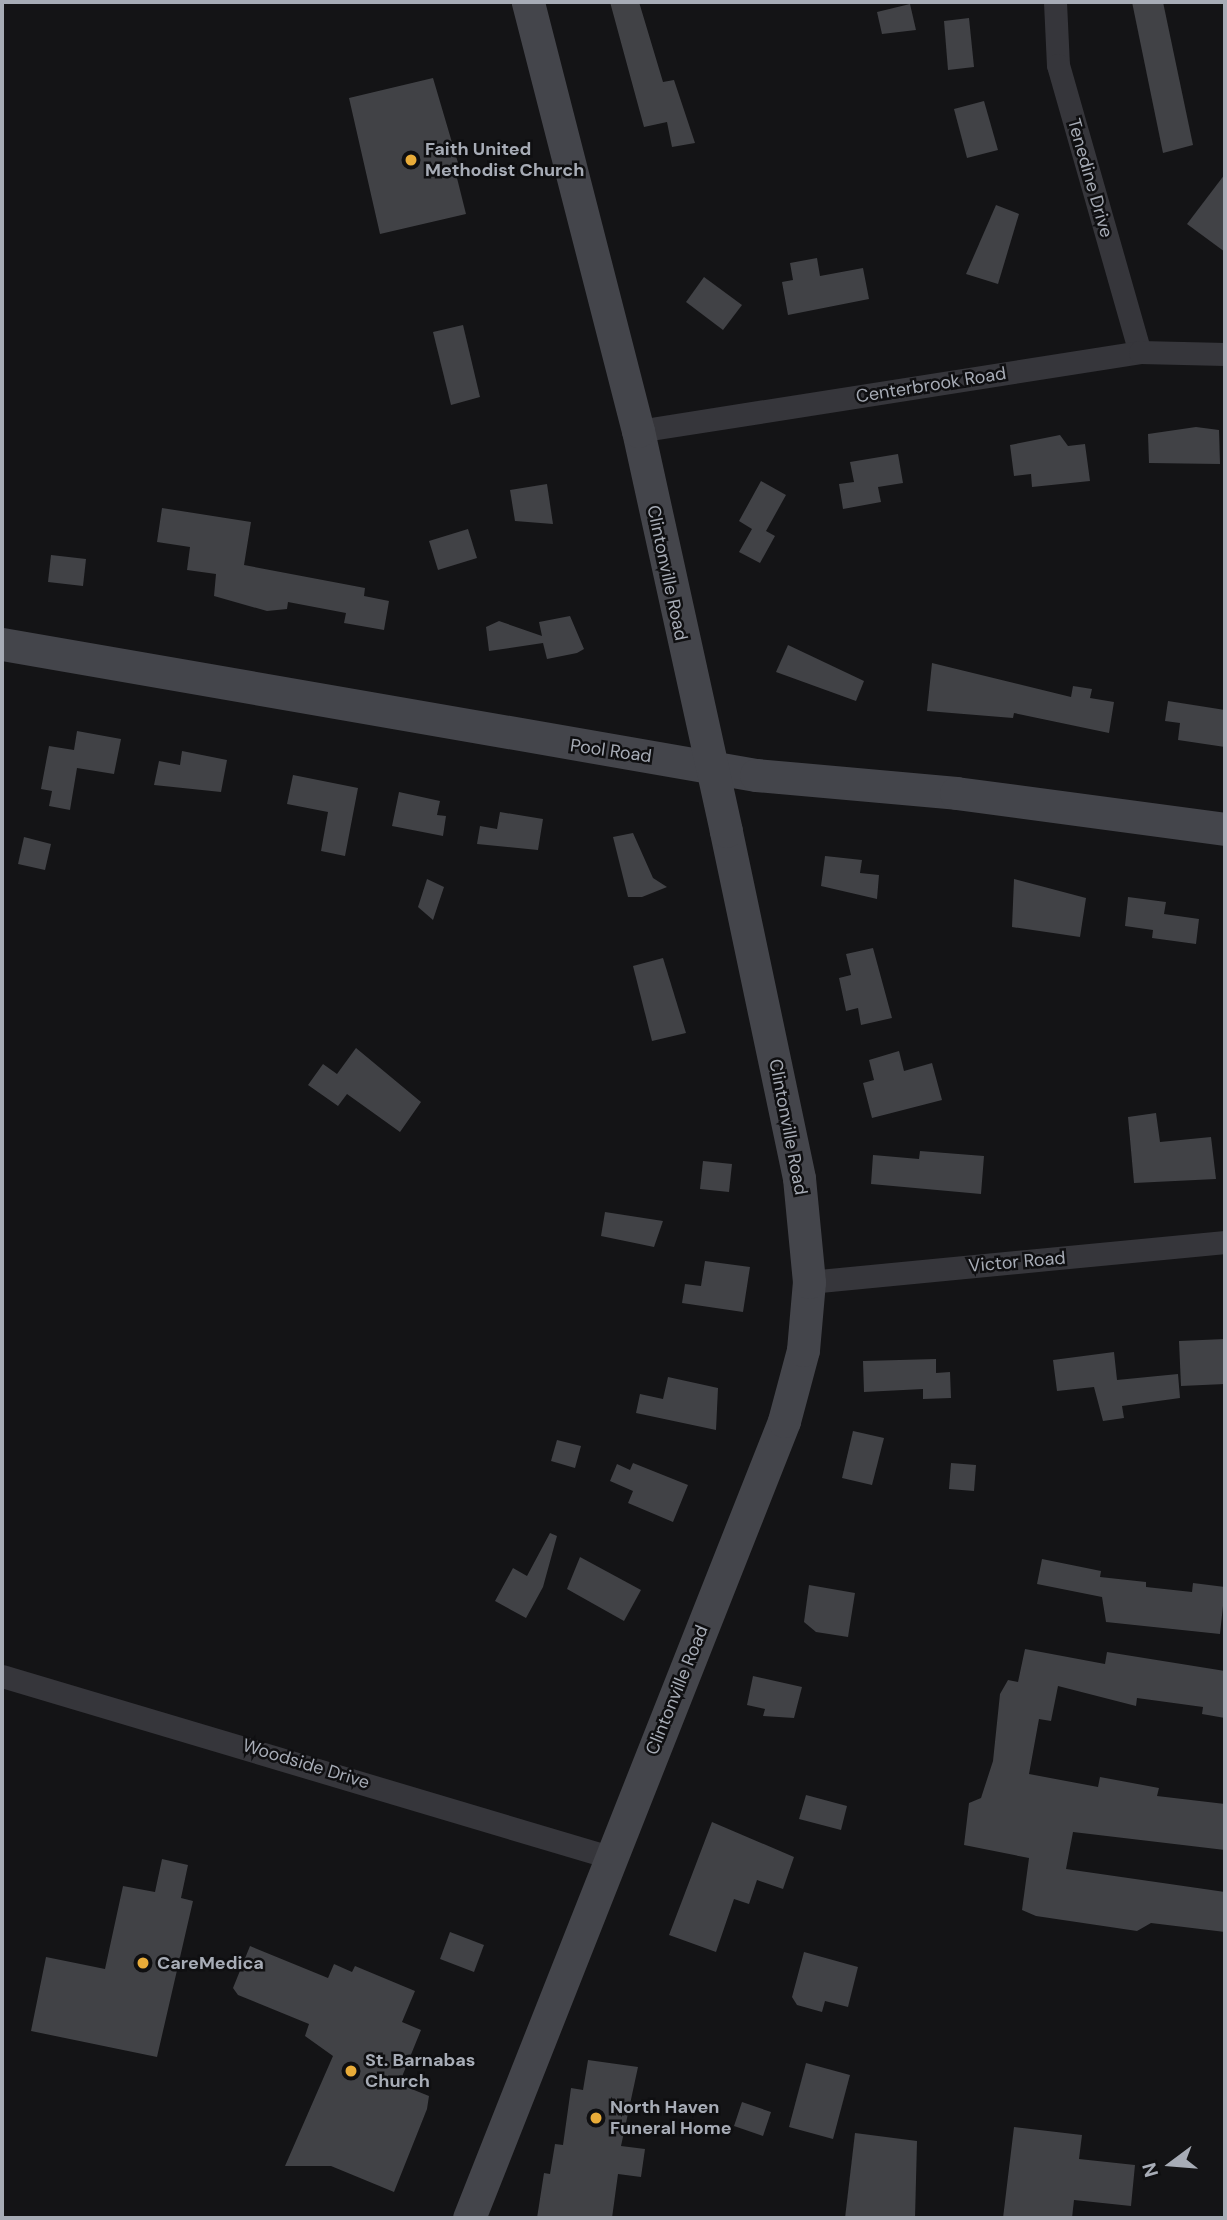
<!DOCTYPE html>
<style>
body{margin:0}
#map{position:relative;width:1227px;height:2220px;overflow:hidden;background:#141416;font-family:"DM Sans",sans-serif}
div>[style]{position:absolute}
.building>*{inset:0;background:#414246}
.street>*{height:23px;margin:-11.5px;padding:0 11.5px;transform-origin:11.5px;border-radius:11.5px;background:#36363b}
.secondary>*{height:33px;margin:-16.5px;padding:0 16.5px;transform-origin:16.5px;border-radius:16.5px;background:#44454b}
.dots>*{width:19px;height:19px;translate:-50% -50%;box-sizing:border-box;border:4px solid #0f0f11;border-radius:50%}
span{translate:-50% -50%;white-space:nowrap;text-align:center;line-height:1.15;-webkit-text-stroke:5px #0f0f11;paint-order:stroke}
.poi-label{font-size:18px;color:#a7acb6;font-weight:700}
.left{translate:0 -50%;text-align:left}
.street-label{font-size:18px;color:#a7acb6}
.frame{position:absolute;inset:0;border:4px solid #a7acb6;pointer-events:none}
.north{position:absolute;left:1136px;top:2129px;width:70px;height:70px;-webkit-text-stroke:5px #0f0f11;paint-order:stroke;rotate:254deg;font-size:19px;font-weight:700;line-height:28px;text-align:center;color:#a7acb6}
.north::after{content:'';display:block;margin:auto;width:24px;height:32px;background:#a7acb6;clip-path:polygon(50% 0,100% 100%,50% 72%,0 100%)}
</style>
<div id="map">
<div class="building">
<i style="clip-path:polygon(610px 2px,639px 2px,663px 82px,674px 80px,695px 143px,672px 147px,667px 122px,644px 127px)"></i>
<i style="clip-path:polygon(1132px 2px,1163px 2px,1193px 145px,1163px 153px)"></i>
<i style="clip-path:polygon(910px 4px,916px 30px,882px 34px,877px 12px)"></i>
<i style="clip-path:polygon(969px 18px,974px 67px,948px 70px,944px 21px)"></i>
<i style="clip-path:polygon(433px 78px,461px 173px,456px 174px,466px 214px,380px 234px,349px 98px)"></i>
<i style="clip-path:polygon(984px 101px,998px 150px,967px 158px,954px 109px)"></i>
<i style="clip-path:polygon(1225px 174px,1225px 252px,1187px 224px)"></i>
<i style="clip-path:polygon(996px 205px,1019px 214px,998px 284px,966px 274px)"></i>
<i style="clip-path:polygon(817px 258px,820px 276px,863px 268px,869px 299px,788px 315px,782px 282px,793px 280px,790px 263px)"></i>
<i style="clip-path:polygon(704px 277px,742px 305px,723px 330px,686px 302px)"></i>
<i style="clip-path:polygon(463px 325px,480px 397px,451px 405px,433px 332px)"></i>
<i style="clip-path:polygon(1196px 427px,1219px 430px,1220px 464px,1149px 463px,1148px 434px)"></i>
<i style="clip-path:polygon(1060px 435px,1068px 446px,1085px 444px,1090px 481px,1032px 487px,1031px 474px,1014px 476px,1010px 445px)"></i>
<i style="clip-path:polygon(898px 454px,903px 483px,878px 487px,881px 502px,843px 509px,839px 484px,854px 482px,850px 462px)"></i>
<i style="clip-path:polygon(761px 481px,786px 495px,766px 531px,775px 536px,760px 563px,739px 552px,752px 529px,739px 521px)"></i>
<i style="clip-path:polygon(547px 484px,553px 524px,515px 521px,510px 490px)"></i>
<i style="clip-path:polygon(162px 508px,251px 522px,244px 565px,365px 588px,364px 596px,389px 601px,384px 630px,344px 623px,346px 613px,288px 602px,287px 609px,267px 611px,214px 596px,216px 574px,187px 570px,190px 547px,157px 542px)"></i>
<i style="clip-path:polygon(468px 529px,477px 558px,438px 570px,429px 541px)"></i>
<i style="clip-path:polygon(51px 555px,86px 559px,83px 586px,48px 582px)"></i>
<i style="clip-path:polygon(570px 616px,584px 649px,577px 653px,547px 659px,543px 643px,489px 651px,486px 627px,499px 621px,542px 636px,539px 622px)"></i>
<i style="clip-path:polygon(788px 645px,864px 681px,856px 701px,776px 672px)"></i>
<i style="clip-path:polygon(932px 663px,1071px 697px,1073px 686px,1092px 689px,1090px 698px,1114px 702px,1109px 733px,1014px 713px,1013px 718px,927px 711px)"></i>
<i style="clip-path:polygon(1168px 701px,1225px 710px,1225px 747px,1178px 740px,1180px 723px,1165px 721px)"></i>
<i style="clip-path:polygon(77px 731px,121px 739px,114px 774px,77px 768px,70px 810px,49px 806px,52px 791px,41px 789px,49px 746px,74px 750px)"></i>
<i style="clip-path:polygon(182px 751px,227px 760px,221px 792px,154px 785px,159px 761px,180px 765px)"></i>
<i style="clip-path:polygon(293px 775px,358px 788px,345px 856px,321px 851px,328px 812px,287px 804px)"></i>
<i style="clip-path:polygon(399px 792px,440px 801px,437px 815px,446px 816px,443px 836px,392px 826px)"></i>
<i style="clip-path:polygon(500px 812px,543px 819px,538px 850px,477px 844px,480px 826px,497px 829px)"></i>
<i style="clip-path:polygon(633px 833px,653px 878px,667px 887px,642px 897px,628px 897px,613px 837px)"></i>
<i style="clip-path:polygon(24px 837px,51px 844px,45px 870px,18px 864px)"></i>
<i style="clip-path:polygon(825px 856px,862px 860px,860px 873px,879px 875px,877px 899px,821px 886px)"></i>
<i style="clip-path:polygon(427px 879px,444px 887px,433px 920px,418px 907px)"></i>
<i style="clip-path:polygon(1014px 879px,1086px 898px,1080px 937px,1012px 927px)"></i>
<i style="clip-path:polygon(1128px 897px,1166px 902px,1164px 914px,1199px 919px,1196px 944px,1152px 938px,1153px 930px,1125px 926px)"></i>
<i style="clip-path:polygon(873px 948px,892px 1018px,861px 1025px,858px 1008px,846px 1011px,839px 978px,851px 975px,846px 954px)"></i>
<i style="clip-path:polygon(663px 958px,686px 1033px,652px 1041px,633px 966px)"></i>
<i style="clip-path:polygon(356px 1048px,421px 1102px,400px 1132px,347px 1094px,338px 1106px,308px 1085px,323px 1064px,337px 1074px)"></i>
<i style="clip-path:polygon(899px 1051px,904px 1071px,932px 1063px,942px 1100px,872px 1118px,863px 1083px,874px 1080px,869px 1060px)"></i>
<i style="clip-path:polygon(1156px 1113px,1160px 1142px,1211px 1137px,1216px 1179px,1134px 1183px,1128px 1117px)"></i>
<i style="clip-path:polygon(920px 1151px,984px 1156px,981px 1194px,871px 1184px,873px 1155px,919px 1159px)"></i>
<i style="clip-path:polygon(703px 1161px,732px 1164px,729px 1192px,700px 1189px)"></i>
<i style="clip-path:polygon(605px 1212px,663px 1221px,654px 1247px,601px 1236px)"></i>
<i style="clip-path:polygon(705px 1261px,750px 1267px,743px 1312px,682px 1303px,685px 1284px,701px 1286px)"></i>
<i style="clip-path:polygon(1225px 1339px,1225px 1384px,1181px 1386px,1179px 1341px)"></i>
<i style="clip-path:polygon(1114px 1352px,1117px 1380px,1178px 1374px,1180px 1398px,1122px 1406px,1124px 1418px,1103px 1421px,1094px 1387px,1057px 1391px,1053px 1360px)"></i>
<i style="clip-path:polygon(936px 1359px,936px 1373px,950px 1372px,951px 1398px,923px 1399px,923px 1389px,864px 1392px,863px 1361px)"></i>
<i style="clip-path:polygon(668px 1377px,718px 1388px,716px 1430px,636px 1413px,640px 1394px,663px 1399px)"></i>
<i style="clip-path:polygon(853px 1431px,884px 1438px,872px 1485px,842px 1478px)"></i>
<i style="clip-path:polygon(557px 1440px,581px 1446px,575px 1468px,551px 1461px)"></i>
<i style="clip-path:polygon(633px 1463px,688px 1485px,673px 1522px,628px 1503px,633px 1491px,610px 1481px,617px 1464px,630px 1470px)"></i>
<i style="clip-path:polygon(951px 1463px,976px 1465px,974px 1491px,949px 1489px)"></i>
<i style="clip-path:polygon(550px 1533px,557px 1536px,543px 1587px,526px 1618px,495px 1601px,513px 1568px,527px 1576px)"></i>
<i style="clip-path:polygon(580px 1557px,641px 1590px,624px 1621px,567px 1589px)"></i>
<i style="clip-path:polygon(1042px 1559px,1101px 1571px,1100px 1577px,1146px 1582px,1146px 1587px,1192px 1592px,1193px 1583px,1225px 1587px,1220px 1634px,1106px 1622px,1102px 1597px,1037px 1584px)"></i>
<i style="clip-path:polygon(809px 1585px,855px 1593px,848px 1637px,816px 1632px,804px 1622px)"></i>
<i style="clip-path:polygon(1025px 1649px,1105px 1664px,1107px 1652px,1225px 1671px,1225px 1718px,1202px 1714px,1203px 1707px,1137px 1698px,1136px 1706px,1058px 1686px,1051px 1721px,1039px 1719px,1029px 1774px,1098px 1787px,1100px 1777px,1159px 1788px,1157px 1796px,1225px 1804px,1225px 1850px,1073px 1832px,1066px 1869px,1225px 1892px,1225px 1932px,1151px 1923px,1137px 1931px,1036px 1916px,1022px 1910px,1029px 1858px,964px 1845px,969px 1803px,981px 1798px,993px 1761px,1000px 1694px,1008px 1680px,1018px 1682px)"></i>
<i style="clip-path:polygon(753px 1676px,802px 1687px,794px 1718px,763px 1716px,765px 1709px,747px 1705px)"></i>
<i style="clip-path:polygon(806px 1795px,847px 1806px,841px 1830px,799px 1819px)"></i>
<i style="clip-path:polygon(712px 1822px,794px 1857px,783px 1889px,757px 1880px,749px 1904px,734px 1899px,716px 1952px,669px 1935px)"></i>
<i style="clip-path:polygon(162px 1859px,188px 1865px,181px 1898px,193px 1901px,157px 2057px,31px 2031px,46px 1957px,105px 1969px,123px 1886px,155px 1892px)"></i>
<i style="clip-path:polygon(450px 1932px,484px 1945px,474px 1972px,440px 1959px)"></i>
<i style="clip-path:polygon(250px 1946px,328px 1978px,334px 1964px,352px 1972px,355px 1966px,415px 1991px,402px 2022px,421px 2030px,399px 2084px,429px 2096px,427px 2109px,394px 2192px,331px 2166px,285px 2166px,333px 2056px,305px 2036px,309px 2024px,238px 1995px,233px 1988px)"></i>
<i style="clip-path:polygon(804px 1952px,858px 1967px,848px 2007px,825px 2001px,822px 2012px,797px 2005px,792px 1997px)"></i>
<i style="clip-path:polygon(588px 2060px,638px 2067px,621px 2146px,645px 2149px,641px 2177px,618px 2174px,612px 2218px,537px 2218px,544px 2173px,550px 2174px,555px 2144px,563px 2145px,571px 2088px,583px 2090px)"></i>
<i style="clip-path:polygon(806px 2063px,850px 2075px,833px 2139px,789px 2127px)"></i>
<i style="clip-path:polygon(742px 2102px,771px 2112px,763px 2136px,734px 2126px)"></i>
<i style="clip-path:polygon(1014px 2127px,1082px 2135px,1079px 2159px,1135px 2165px,1131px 2206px,1074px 2200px,1072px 2218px,1003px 2218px)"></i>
<i style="clip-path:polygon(855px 2133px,917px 2141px,915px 2218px,845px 2218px)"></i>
</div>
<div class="street">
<i style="left:1055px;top:2px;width:63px;rotate:87.3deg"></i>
<i style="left:1058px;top:65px;width:298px;rotate:74.1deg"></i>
<i style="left:638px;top:431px;width:508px;rotate:-8.94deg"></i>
<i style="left:1140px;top:352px;width:85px;rotate:1.3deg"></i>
<i style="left:809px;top:1282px;width:418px;rotate:-5.5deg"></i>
<i style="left:2px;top:1676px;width:633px;rotate:16.6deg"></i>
</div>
<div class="secondary">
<i style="left:2px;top:644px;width:765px;rotate:9.86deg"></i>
<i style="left:756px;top:775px;width:201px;rotate:5.1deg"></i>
<i style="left:956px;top:793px;width:271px;rotate:7.6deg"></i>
<i style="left:469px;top:2218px;width:857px;rotate:-68.43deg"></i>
<i style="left:784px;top:1421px;width:73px;rotate:-75deg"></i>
<i style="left:803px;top:1350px;width:68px;rotate:-85deg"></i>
<i style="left:809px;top:1282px;width:104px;rotate:-95.5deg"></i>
<i style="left:799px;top:1178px;width:355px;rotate:-101.9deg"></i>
<i style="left:726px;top:831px;width:410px;rotate:-102.4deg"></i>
<i style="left:638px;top:431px;width:443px;rotate:-104.4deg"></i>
</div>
<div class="dots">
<i style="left:411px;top:160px;background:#e9ac39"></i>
<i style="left:143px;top:1963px;background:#e9ac39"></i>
<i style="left:351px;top:2071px;background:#e9ac39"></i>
<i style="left:596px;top:2118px;background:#e9ac39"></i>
</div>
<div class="poi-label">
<span class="left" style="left:425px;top:160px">Faith United<br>Methodist Church</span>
<span class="left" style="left:157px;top:1963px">CareMedica</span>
<span class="left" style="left:365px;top:2071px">St. Barnabas<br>Church</span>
<span class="left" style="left:610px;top:2118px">North Haven<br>Funeral Home</span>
</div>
<div class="street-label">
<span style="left:1090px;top:178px;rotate:74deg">Tenedine Drive</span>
<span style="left:931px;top:385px;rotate:-9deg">Centerbrook Road</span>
<span style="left:667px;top:573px;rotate:78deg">Clintonville Road</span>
<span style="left:611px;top:751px;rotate:8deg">Pool Road</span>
<span style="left:788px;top:1127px;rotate:79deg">Clintonville Road</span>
<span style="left:1017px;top:1262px;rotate:-5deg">Victor Road</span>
<span style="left:677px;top:1690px;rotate:-68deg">Clintonville Road</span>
<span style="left:306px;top:1764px;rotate:17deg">Woodside Drive</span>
</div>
<div class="frame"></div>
<div class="north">N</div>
</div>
